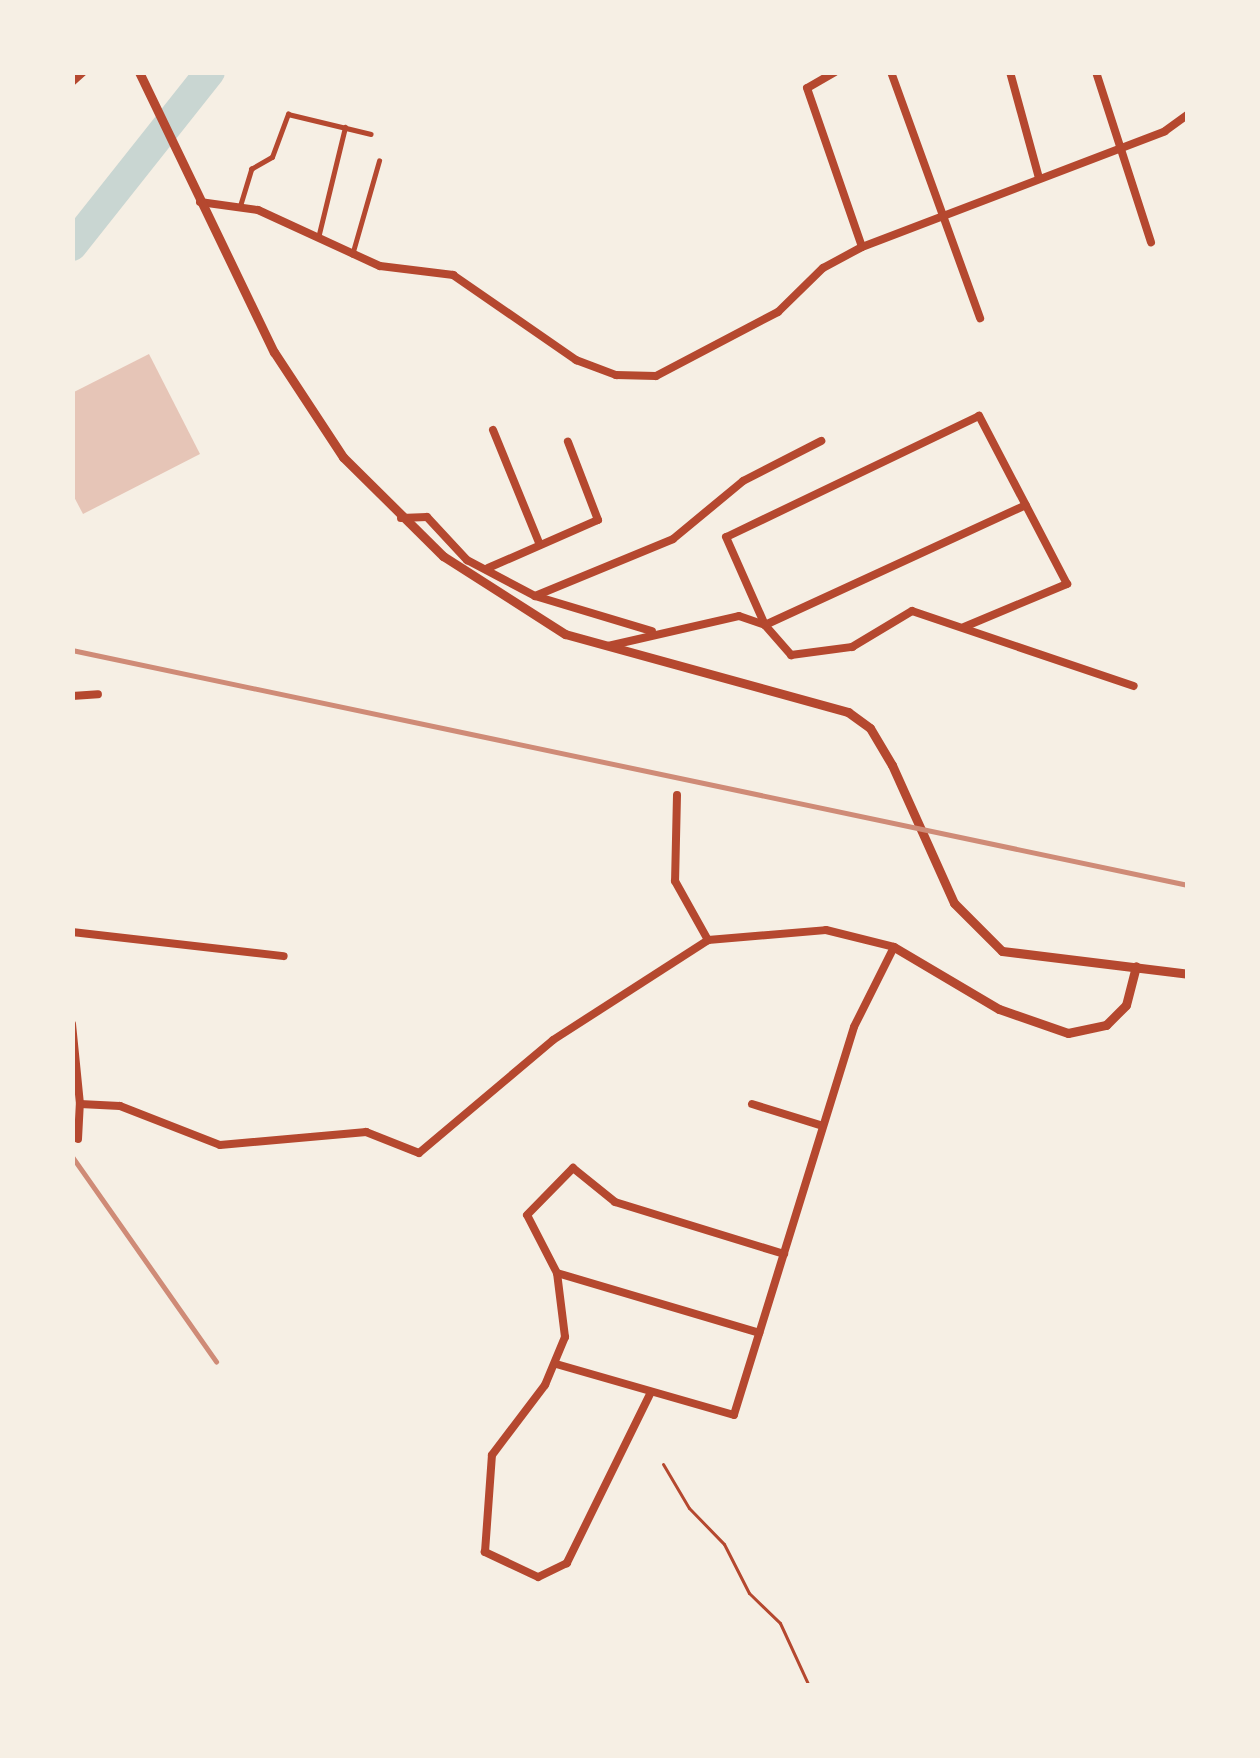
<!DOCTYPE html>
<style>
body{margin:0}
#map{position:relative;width:1260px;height:1758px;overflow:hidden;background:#f6efe4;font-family:Rubik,sans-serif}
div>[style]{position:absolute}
.river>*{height:30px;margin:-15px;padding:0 15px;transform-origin:15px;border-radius:15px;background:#c9d6d2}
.building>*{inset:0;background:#e6c5b7}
.path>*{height:3px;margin:-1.5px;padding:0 1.5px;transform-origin:1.5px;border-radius:1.5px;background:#b5482f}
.service>*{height:4.5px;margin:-2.25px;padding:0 2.25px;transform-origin:2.25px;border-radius:2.25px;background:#b5482f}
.minor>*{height:8px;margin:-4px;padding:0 4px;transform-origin:4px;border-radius:4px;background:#b5482f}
.tertiary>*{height:9px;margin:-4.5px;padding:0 4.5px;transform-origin:4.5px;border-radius:4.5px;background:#b5482f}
.rail>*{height:4.5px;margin:-2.25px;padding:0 2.25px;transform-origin:2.25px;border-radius:2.25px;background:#cf8b77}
span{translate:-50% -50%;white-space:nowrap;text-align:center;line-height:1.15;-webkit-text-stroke:9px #f6efe4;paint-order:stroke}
.frame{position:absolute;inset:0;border:75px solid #f6efe4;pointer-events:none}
</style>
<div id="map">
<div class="river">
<i style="left:72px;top:246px;width:222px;rotate:-51.6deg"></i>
</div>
<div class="building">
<i style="clip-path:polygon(149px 354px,200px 454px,83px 514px,72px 493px,72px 393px)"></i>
</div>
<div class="path">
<i style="left:663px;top:1464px;width:51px;rotate:59.4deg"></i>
<i style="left:689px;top:1508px;width:50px;rotate:45.8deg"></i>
<i style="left:724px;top:1544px;width:55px;rotate:63deg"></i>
<i style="left:749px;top:1593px;width:43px;rotate:44.1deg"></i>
<i style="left:780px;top:1623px;width:69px;rotate:65.3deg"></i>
</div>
<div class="service">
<i style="left:240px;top:206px;width:39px;rotate:-73deg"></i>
<i style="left:251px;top:169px;width:24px;rotate:-30deg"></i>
<i style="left:272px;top:157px;width:46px;rotate:-69.6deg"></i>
<i style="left:288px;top:114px;width:85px;rotate:13.5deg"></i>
<i style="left:318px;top:238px;width:114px;rotate:-76.3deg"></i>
<i style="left:352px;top:255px;width:98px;rotate:-74deg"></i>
</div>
<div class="minor">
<i style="left:835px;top:72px;width:32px;rotate:150deg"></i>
<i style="left:807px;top:88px;width:168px;rotate:70.9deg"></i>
<i style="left:891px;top:72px;width:262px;rotate:70.1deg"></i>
<i style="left:1010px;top:72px;width:110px;rotate:74.7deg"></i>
<i style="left:1096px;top:72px;width:179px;rotate:72.1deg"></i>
<i style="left:72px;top:82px;width:15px;rotate:-42deg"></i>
<i style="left:200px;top:202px;width:59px;rotate:7.9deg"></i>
<i style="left:258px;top:210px;width:134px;rotate:24.7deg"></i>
<i style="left:380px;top:266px;width:74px;rotate:7deg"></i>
<i style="left:453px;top:275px;width:150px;rotate:34.6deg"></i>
<i style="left:576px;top:360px;width:43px;rotate:20.6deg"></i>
<i style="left:616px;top:375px;width:40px;rotate:1.4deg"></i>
<i style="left:656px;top:376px;width:138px;rotate:-27.7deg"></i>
<i style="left:778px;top:312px;width:63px;rotate:-44.4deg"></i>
<i style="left:823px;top:268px;width:44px;rotate:-28.3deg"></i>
<i style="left:862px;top:247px;width:324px;rotate:-20.9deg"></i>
<i style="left:1165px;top:131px;width:29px;rotate:-36deg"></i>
<i style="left:493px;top:430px;width:124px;rotate:67.8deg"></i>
<i style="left:401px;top:518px;width:26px;rotate:-2deg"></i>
<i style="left:427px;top:517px;width:59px;rotate:47.1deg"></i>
<i style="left:467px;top:560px;width:77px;rotate:27.9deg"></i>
<i style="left:535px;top:596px;width:122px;rotate:16.7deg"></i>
<i style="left:488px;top:568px;width:120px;rotate:-23.6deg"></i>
<i style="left:598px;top:520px;width:84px;rotate:-111deg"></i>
<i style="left:535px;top:596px;width:149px;rotate:-22.4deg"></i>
<i style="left:673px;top:539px;width:91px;rotate:-39.6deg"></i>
<i style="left:743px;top:481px;width:88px;rotate:-27.1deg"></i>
<i style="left:964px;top:627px;width:112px;rotate:-22.7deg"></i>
<i style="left:1067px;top:584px;width:190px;rotate:-117.6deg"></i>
<i style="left:979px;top:416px;width:280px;rotate:154.4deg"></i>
<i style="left:726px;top:537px;width:96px;rotate:66.1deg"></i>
<i style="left:765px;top:625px;width:40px;rotate:49deg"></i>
<i style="left:791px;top:655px;width:62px;rotate:-7.5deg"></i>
<i style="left:852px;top:647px;width:70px;rotate:-31deg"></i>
<i style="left:912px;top:611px;width:234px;rotate:18.7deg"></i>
<i style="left:608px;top:646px;width:134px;rotate:-12.9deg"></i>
<i style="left:739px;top:616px;width:28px;rotate:19deg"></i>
<i style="left:765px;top:625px;width:287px;rotate:-24.7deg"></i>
<i style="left:72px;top:696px;width:26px;rotate:-4deg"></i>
<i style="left:677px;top:795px;width:86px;rotate:91.3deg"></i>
<i style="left:675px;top:881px;width:68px;rotate:60.8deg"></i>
<i style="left:72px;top:932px;width:213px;rotate:6.5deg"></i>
<i style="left:72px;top:1024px;width:80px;rotate:84.3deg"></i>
<i style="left:80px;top:1104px;width:40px;rotate:2.9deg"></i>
<i style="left:120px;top:1106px;width:107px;rotate:21.3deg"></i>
<i style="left:220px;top:1145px;width:147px;rotate:-5.1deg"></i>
<i style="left:366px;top:1132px;width:57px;rotate:21.6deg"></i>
<i style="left:419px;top:1153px;width:175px;rotate:-40.1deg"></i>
<i style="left:553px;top:1040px;width:184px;rotate:-32.8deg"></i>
<i style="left:708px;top:940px;width:118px;rotate:-4.8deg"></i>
<i style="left:826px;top:930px;width:70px;rotate:14deg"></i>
<i style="left:894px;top:947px;width:89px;rotate:116.6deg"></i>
<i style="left:854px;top:1027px;width:406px;rotate:107.2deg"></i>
<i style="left:734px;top:1415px;width:185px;rotate:-164deg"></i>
<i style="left:752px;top:1104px;width:74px;rotate:17.2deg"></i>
<i style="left:78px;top:1139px;width:35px;rotate:-87deg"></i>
<i style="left:557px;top:1273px;width:211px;rotate:16.5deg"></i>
<i style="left:651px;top:1392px;width:191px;rotate:116.2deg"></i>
<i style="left:567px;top:1563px;width:32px;rotate:154deg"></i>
<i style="left:538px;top:1577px;width:59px;rotate:-154.7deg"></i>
<i style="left:485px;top:1552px;width:97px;rotate:-85.9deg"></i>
<i style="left:492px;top:1455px;width:88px;rotate:-52.9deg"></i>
<i style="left:545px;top:1385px;width:52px;rotate:-67.4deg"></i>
<i style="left:565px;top:1337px;width:64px;rotate:-97.1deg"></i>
<i style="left:557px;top:1273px;width:65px;rotate:-117.3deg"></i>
<i style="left:527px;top:1215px;width:66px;rotate:-45.6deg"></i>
<i style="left:573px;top:1168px;width:54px;rotate:39deg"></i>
<i style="left:615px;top:1202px;width:177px;rotate:17.1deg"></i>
</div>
<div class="tertiary">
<i style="left:139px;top:72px;width:311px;rotate:64.3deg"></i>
<i style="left:274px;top:352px;width:126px;rotate:56.7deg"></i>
<i style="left:343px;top:457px;width:141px;rotate:44.7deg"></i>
<i style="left:443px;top:556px;width:145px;rotate:32.6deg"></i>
<i style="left:565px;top:634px;width:294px;rotate:15.4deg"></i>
<i style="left:848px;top:712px;width:27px;rotate:36deg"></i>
<i style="left:870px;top:728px;width:43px;rotate:59.3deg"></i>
<i style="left:892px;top:765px;width:151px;rotate:65.8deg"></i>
<i style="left:954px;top:903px;width:68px;rotate:45deg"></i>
<i style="left:1002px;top:951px;width:187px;rotate:7deg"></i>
<i style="left:894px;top:947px;width:122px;rotate:30.6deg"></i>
<i style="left:999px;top:1009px;width:73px;rotate:19.2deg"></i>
<i style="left:1068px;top:1033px;width:39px;rotate:-12deg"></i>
<i style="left:1106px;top:1025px;width:28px;rotate:-45deg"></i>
<i style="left:1126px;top:1005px;width:40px;rotate:-75.6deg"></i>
</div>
<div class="rail">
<i style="left:72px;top:650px;width:1140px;rotate:11.89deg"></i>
<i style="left:72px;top:1156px;width:251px;rotate:54.9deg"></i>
</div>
<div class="frame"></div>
</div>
